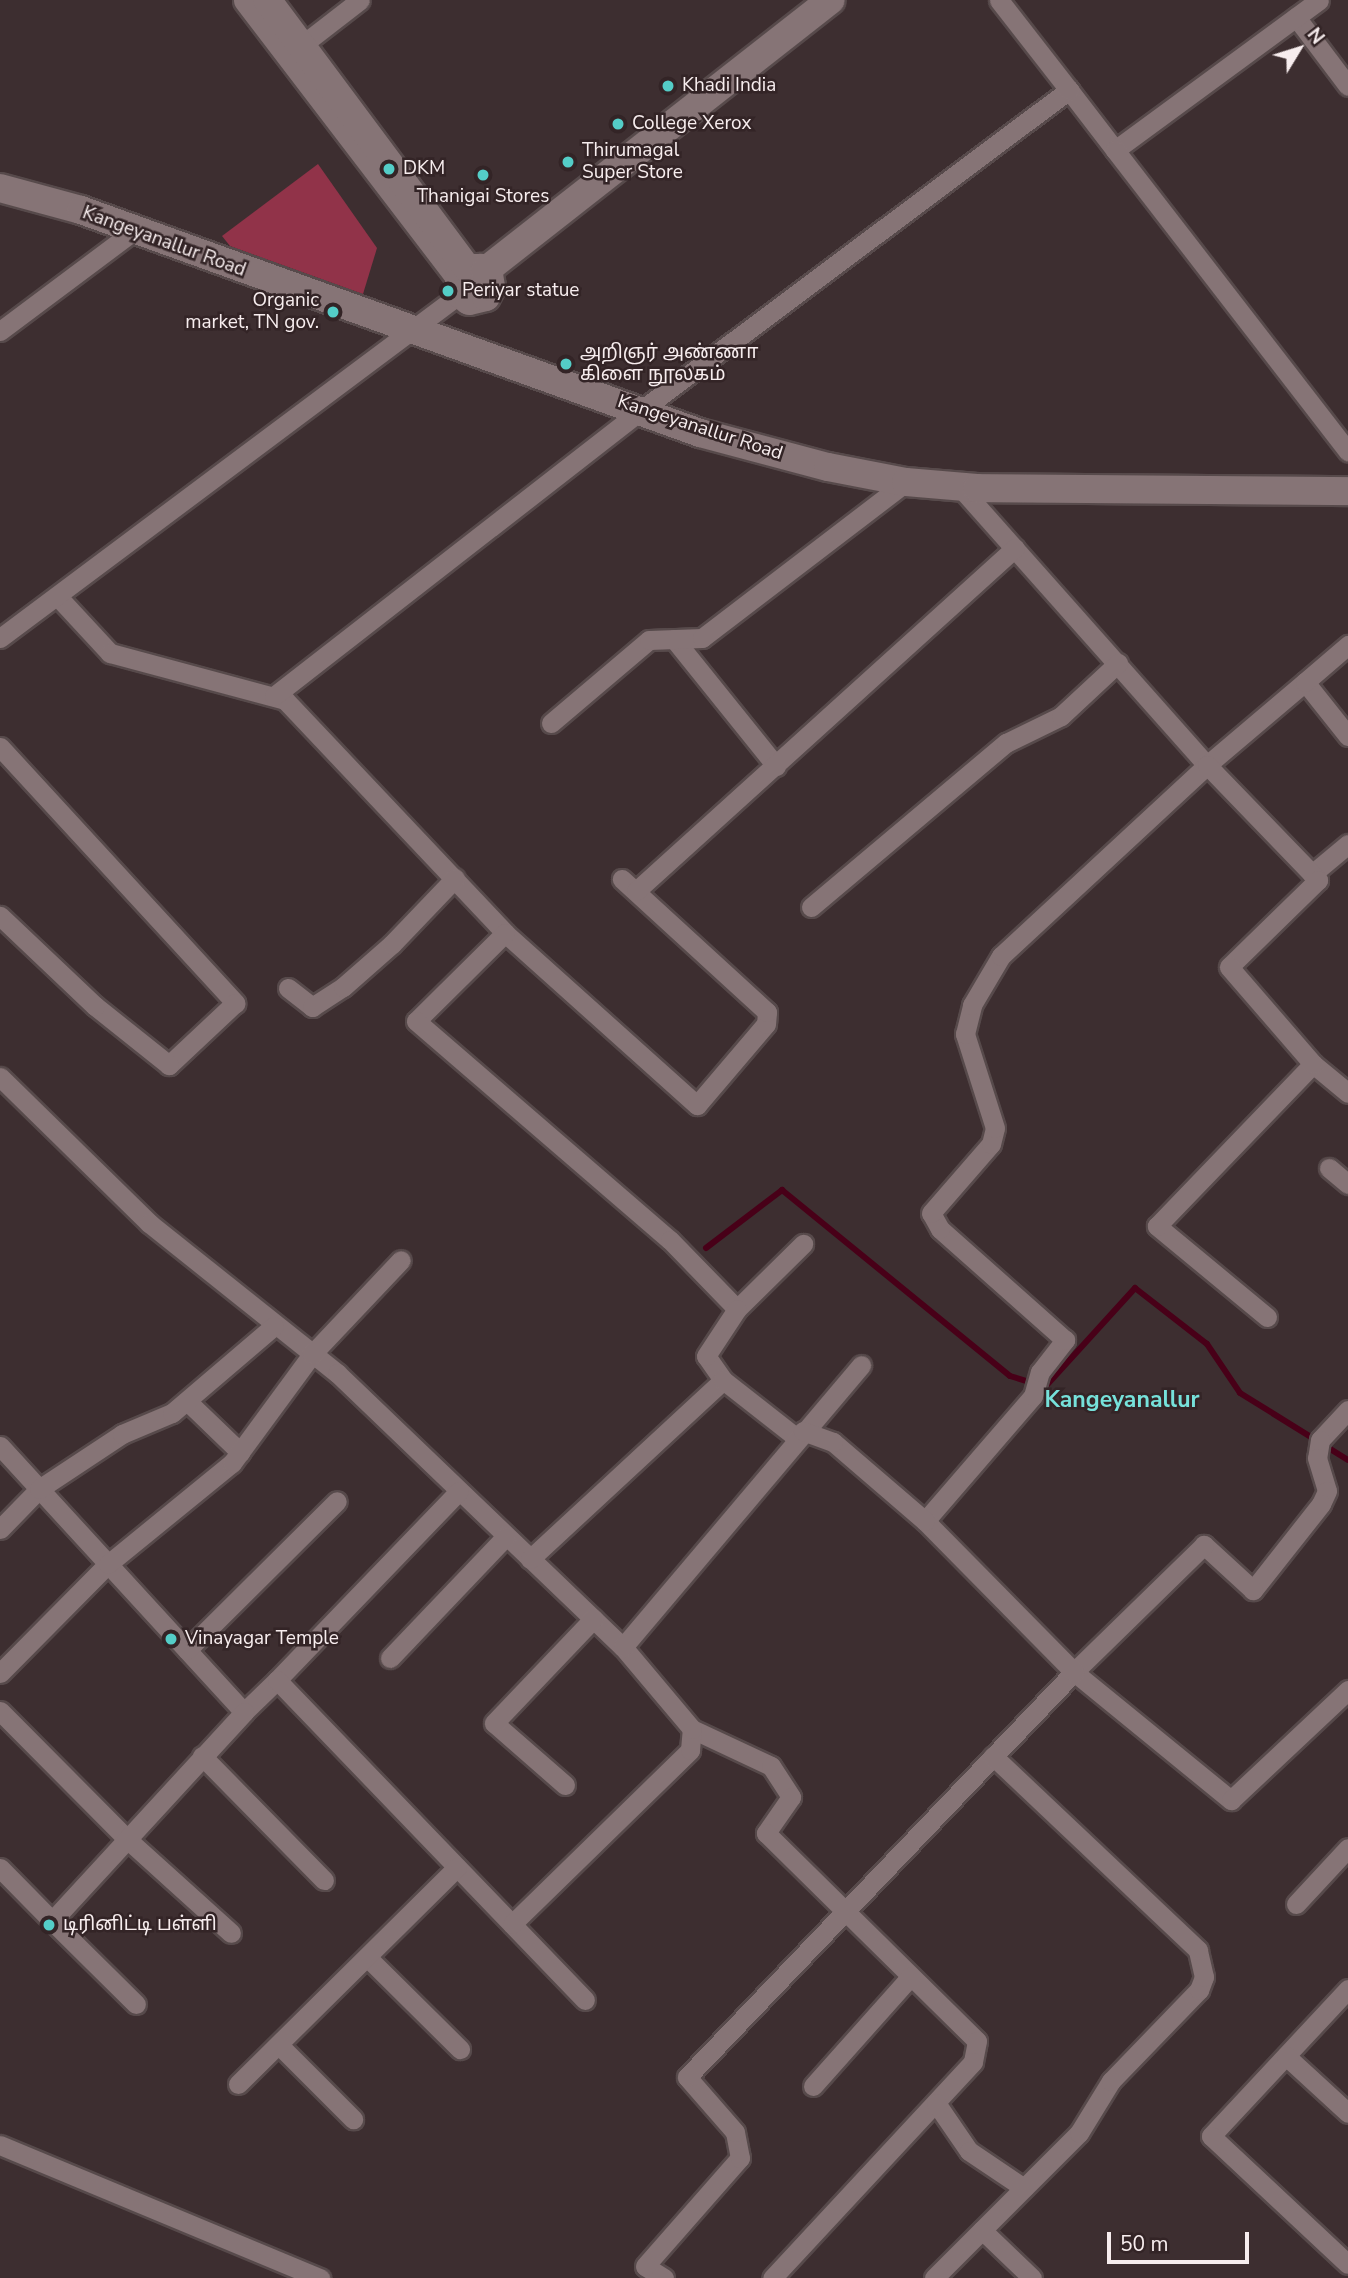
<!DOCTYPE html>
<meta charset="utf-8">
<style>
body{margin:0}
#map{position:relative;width:1348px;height:2278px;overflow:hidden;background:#3d2e30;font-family:"Nunito Sans","Noto Sans Tamil",sans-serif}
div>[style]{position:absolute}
.stream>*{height:6px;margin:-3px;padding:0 3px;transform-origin:3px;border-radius:3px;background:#480018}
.building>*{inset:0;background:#913349}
.roads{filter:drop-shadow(2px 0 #574a4b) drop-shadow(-2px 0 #574a4b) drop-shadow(0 2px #574a4b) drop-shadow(0 -2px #574a4b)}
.street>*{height:19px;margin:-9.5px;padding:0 9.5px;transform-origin:9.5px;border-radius:9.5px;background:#867476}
.secondary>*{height:28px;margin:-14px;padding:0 14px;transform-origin:14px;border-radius:14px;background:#867476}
.dots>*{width:19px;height:19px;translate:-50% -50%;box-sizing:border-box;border:4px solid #332426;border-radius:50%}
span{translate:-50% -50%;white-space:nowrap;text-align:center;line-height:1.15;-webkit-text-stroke:5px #332426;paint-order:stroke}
.poi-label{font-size:19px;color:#f7edee}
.left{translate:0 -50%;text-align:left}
.right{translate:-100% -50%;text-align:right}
.street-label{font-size:19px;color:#f7edee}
.quarter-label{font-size:23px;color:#76e1da;font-weight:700}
.north{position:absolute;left:1264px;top:14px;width:70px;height:70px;-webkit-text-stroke:5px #332426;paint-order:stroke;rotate:52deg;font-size:19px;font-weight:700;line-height:28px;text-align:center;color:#f7edee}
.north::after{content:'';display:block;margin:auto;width:24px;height:32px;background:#f7edee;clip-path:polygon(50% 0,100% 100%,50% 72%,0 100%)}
.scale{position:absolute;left:1107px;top:2232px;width:142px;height:32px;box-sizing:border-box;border:4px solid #f7edee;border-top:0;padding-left:9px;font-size:21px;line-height:24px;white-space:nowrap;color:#f7edee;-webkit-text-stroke:5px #332426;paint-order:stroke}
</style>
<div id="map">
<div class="stream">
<i style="left:706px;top:1248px;width:96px;rotate:-37.3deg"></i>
<i style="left:782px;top:1190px;width:294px;rotate:39.2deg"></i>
<i style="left:1010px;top:1376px;width:37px;rotate:17deg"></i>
<i style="left:1045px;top:1387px;width:134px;rotate:-47.7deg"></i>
<i style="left:1135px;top:1288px;width:91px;rotate:37.9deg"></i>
<i style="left:1207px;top:1344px;width:59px;rotate:56deg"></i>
<i style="left:1240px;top:1393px;width:127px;rotate:31.8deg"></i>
</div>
<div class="building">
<i style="clip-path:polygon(318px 164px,377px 248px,363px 294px,230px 246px,222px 236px)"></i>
</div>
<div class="roads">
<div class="street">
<i style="left:1296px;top:17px;width:86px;rotate:53deg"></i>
<i style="left:302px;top:45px;width:73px;rotate:-37.8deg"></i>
<i style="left:1069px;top:90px;width:76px;rotate:52.5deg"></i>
<i style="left:1115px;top:150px;width:253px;rotate:-36.3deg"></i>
<i style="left:1115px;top:150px;width:381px;rotate:52.3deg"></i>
<i style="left:0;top:331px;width:169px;rotate:-36.8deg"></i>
<i style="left:959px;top:486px;width:373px;rotate:48.4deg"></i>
<i style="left:1207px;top:765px;width:128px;rotate:-40.3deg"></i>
<i style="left:1305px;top:682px;width:69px;rotate:51.5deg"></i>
<i style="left:59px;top:598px;width:75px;rotate:47.2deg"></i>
<i style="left:110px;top:653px;width:181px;rotate:15deg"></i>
<i style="left:285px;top:700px;width:320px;rotate:46.6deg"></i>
<i style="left:505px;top:933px;width:258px;rotate:41.9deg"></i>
<i style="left:697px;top:1105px;width:106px;rotate:-49.6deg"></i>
<i style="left:766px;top:1024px;width:12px;rotate:-85deg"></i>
<i style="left:767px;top:1012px;width:197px;rotate:-137.5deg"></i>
<i style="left:0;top:638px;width:574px;rotate:-36.79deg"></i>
<i style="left:674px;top:639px;width:163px;rotate:51.2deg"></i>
<i style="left:1305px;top:682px;width:57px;rotate:-40.7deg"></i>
<i style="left:274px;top:696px;width:464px;rotate:-37.9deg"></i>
<i style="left:640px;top:411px;width:536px;rotate:-36.81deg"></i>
<i style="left:1069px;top:90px;width:114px;rotate:-127.9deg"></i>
<i style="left:551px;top:723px;width:128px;rotate:-40.3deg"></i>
<i style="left:649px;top:640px;width:53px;rotate:-2.2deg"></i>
<i style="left:702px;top:638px;width:257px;rotate:-37.4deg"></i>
<i style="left:0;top:747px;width:348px;rotate:47.4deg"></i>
<i style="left:235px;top:1003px;width:91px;rotate:136.8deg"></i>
<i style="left:169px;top:1065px;width:95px;rotate:-141.4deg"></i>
<i style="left:95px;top:1006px;width:131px;rotate:-136.5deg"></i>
<i style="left:1312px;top:874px;width:47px;rotate:-39.8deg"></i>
<i style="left:636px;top:891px;width:511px;rotate:-42.15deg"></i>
<i style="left:811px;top:907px;width:255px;rotate:-40.1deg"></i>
<i style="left:1006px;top:743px;width:61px;rotate:-26.1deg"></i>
<i style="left:1061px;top:716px;width:78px;rotate:-42.9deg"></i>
<i style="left:505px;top:933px;width:125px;rotate:135.3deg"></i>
<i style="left:416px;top:1021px;width:335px;rotate:40.8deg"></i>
<i style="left:670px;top:1240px;width:96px;rotate:45.8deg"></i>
<i style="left:737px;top:1309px;width:93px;rotate:-44.6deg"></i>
<i style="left:288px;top:988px;width:31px;rotate:38deg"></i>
<i style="left:312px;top:1007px;width:37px;rotate:-33deg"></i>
<i style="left:343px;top:987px;width:65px;rotate:-41.3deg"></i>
<i style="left:392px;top:944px;width:91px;rotate:-46.3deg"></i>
<i style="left:0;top:1077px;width:209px;rotate:44.4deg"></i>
<i style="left:149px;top:1223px;width:241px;rotate:38.6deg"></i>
<i style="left:337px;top:1373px;width:396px;rotate:43.8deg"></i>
<i style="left:1329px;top:1168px;width:25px;rotate:40deg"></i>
<i style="left:1267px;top:1317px;width:143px;rotate:-140.4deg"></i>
<i style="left:1157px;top:1226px;width:225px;rotate:-46.1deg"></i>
<i style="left:1313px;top:1064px;width:45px;rotate:39.6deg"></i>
<i style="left:723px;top:1380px;width:29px;rotate:-125deg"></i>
<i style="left:706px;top:1356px;width:56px;rotate:-56.6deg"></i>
<i style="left:187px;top:1401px;width:74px;rotate:43.9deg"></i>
<i style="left:1348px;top:1410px;width:41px;rotate:133deg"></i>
<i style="left:1320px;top:1440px;width:18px;rotate:99deg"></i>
<i style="left:1317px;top:1458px;width:34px;rotate:73deg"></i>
<i style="left:1327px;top:1491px;width:14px;rotate:115deg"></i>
<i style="left:1321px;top:1504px;width:110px;rotate:128.3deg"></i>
<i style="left:1253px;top:1590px;width:67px;rotate:-137.4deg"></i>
<i style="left:1204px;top:1545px;width:182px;rotate:135.7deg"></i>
<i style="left:1074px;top:1672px;width:203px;rotate:39.2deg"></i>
<i style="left:1231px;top:1800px;width:161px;rotate:-43.2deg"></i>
<i style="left:0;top:1446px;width:361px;rotate:47.5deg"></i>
<i style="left:244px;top:1712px;width:46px;rotate:-44.1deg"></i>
<i style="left:459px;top:1491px;width:262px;rotate:133.9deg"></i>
<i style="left:277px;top:1680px;width:444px;rotate:46.1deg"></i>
<i style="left:925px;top:1521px;width:165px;rotate:-49.2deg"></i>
<i style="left:1033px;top:1396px;width:25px;rotate:-74deg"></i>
<i style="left:1040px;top:1372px;width:41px;rotate:-52deg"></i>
<i style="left:1065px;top:1340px;width:167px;rotate:-138.4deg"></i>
<i style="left:940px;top:1229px;width:18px;rotate:-119deg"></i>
<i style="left:931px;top:1213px;width:91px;rotate:-49deg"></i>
<i style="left:991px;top:1144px;width:16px;rotate:-76deg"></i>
<i style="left:995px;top:1128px;width:99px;rotate:-107.7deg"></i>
<i style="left:965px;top:1034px;width:30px;rotate:-76deg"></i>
<i style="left:972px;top:1005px;width:57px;rotate:-59.4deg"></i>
<i style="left:1001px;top:956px;width:281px;rotate:-42.8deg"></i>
<i style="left:1207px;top:765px;width:160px;rotate:46deg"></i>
<i style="left:1318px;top:880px;width:124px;rotate:135.7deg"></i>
<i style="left:1229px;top:967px;width:128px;rotate:49.1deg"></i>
<i style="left:0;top:1529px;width:56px;rotate:-45.7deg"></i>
<i style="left:39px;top:1489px;width:100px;rotate:-33.5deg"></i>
<i style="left:122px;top:1434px;width:54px;rotate:-22.8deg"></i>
<i style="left:172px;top:1413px;width:134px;rotate:-40.5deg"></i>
<i style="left:530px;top:1559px;width:263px;rotate:-42.8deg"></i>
<i style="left:723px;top:1380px;width:94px;rotate:38.1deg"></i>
<i style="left:187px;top:1650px;width:211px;rotate:-44.8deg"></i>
<i style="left:390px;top:1658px;width:168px;rotate:-46.4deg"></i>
<i style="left:0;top:1673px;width:153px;rotate:-45.3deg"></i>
<i style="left:108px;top:1564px;width:160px;rotate:-39.2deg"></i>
<i style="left:232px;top:1463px;width:135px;rotate:-53.7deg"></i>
<i style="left:312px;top:1354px;width:129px;rotate:-46.6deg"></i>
<i style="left:0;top:1711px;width:180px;rotate:45.2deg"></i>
<i style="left:127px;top:1839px;width:140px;rotate:42.1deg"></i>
<i style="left:692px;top:1729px;width:87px;rotate:25.1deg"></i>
<i style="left:771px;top:1766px;width:37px;rotate:57deg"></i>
<i style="left:791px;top:1797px;width:44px;rotate:124.8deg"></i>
<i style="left:766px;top:1833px;width:296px;rotate:44.6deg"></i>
<i style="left:977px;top:2041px;width:21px;rotate:101deg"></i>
<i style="left:973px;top:2062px;width:295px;rotate:132.9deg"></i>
<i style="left:202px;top:1756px;width:174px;rotate:45.5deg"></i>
<i style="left:565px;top:1785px;width:94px;rotate:-138.9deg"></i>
<i style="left:494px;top:1723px;width:144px;rotate:-46.4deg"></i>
<i style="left:0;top:1868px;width:74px;rotate:45.5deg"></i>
<i style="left:52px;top:1921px;width:284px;rotate:-47.4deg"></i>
<i style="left:1296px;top:1904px;width:76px;rotate:-47.1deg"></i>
<i style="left:52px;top:1921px;width:118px;rotate:44.7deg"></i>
<i style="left:512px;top:1924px;width:249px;rotate:-44.3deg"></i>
<i style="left:690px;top:1750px;width:21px;rotate:-85deg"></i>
<i style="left:692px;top:1729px;width:107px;rotate:-130.1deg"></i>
<i style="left:623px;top:1647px;width:369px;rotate:-49.8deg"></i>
<i style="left:367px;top:1957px;width:131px;rotate:44.7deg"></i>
<i style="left:1348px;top:1989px;width:201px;rotate:133deg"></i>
<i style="left:1211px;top:2136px;width:187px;rotate:43.1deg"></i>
<i style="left:279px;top:2045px;width:105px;rotate:45deg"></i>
<i style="left:1286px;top:2056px;width:84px;rotate:42.6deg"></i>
<i style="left:238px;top:2084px;width:308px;rotate:-44.7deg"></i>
<i style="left:813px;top:2086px;width:147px;rotate:-48.3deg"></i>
<i style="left:936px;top:2103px;width:58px;rotate:55.5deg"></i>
<i style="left:969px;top:2151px;width:66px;rotate:33.9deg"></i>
<i style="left:0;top:2145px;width:347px;rotate:22.6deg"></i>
<i style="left:982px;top:2230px;width:69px;rotate:43.8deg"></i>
<i style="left:664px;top:2278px;width:22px;rotate:-148deg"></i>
<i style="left:645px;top:2266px;width:144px;rotate:-48.7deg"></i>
<i style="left:740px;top:2158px;width:26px;rotate:-101deg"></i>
<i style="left:735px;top:2132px;width:73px;rotate:-131.1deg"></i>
<i style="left:687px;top:2077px;width:560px;rotate:-46.3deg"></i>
<i style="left:1074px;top:1672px;width:212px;rotate:-134.6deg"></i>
<i style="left:925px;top:1521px;width:121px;rotate:-139.3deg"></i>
<i style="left:833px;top:1442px;width:32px;rotate:-160deg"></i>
<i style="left:934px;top:2278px;width:205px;rotate:-45deg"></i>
<i style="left:1079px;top:2133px;width:61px;rotate:-58.4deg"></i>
<i style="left:1111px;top:2081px;width:127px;rotate:-46deg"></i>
<i style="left:1199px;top:1990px;width:14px;rotate:-69deg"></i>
<i style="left:1204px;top:1977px;width:28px;rotate:-103deg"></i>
<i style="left:1198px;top:1950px;width:282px;rotate:-136.6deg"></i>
</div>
<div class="secondary">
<i style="left:248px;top:0;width:347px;rotate:52.6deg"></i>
<i style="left:459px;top:276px;width:18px;rotate:87deg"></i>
<i style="left:460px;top:294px;width:11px;rotate:38deg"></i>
<i style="left:469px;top:301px;width:17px;rotate:-13deg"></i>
<i style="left:486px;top:297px;width:11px;rotate:-63deg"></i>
<i style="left:491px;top:287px;width:12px;rotate:-99deg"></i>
<i style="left:489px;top:275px;width:11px;rotate:-139deg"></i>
<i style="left:481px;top:268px;width:14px;rotate:180deg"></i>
<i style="left:467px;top:268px;width:334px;rotate:-126.7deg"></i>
<i style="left:0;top:188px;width:84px;rotate:15.2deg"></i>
<i style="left:81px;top:210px;width:658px;rotate:19.81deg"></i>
<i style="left:700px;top:433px;width:132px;rotate:14.9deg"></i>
<i style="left:828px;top:467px;width:79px;rotate:10.9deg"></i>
<i style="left:906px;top:482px;width:71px;rotate:4.8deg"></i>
<i style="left:977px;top:488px;width:371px;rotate:0.5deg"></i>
<i style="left:485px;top:271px;width:439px;rotate:-38.1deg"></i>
</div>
</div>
<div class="dots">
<i style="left:668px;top:86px;background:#54cdc7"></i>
<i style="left:618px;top:124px;background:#54cdc7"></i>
<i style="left:568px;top:162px;background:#54cdc7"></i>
<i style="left:389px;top:169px;background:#54cdc7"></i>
<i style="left:483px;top:175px;background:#54cdc7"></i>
<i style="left:448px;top:291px;background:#54cdc7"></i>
<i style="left:333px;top:312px;background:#54cdc7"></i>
<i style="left:566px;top:364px;background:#54cdc7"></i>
<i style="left:171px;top:1639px;background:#54cdc7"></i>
<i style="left:49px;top:1925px;background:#54cdc7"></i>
</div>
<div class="poi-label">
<span class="left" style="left:682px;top:86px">Khadi India</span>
<span class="left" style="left:632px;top:124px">College Xerox</span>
<span class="left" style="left:582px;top:162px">Thirumagal<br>Super Store</span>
<span class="left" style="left:403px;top:169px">DKM</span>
<span style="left:483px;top:197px">Thanigai Stores</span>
<span class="left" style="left:462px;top:291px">Periyar statue</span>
<span class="right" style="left:319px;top:312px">Organic<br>market, TN gov.</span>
<span class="left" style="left:580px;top:364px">அறிஞர் அண்ணா<br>கிளை நூலகம்</span>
<span class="left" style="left:185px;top:1639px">Vinayagar Temple</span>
<span class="left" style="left:63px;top:1925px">டிரினிட்டி பள்ளி</span>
</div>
<div class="street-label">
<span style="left:164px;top:242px;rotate:20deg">Kangeyanallur Road</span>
<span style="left:700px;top:428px;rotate:18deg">Kangeyanallur Road</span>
</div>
<div class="quarter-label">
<span style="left:1122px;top:1400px">Kangeyanallur</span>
</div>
<div class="north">N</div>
<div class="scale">50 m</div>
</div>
